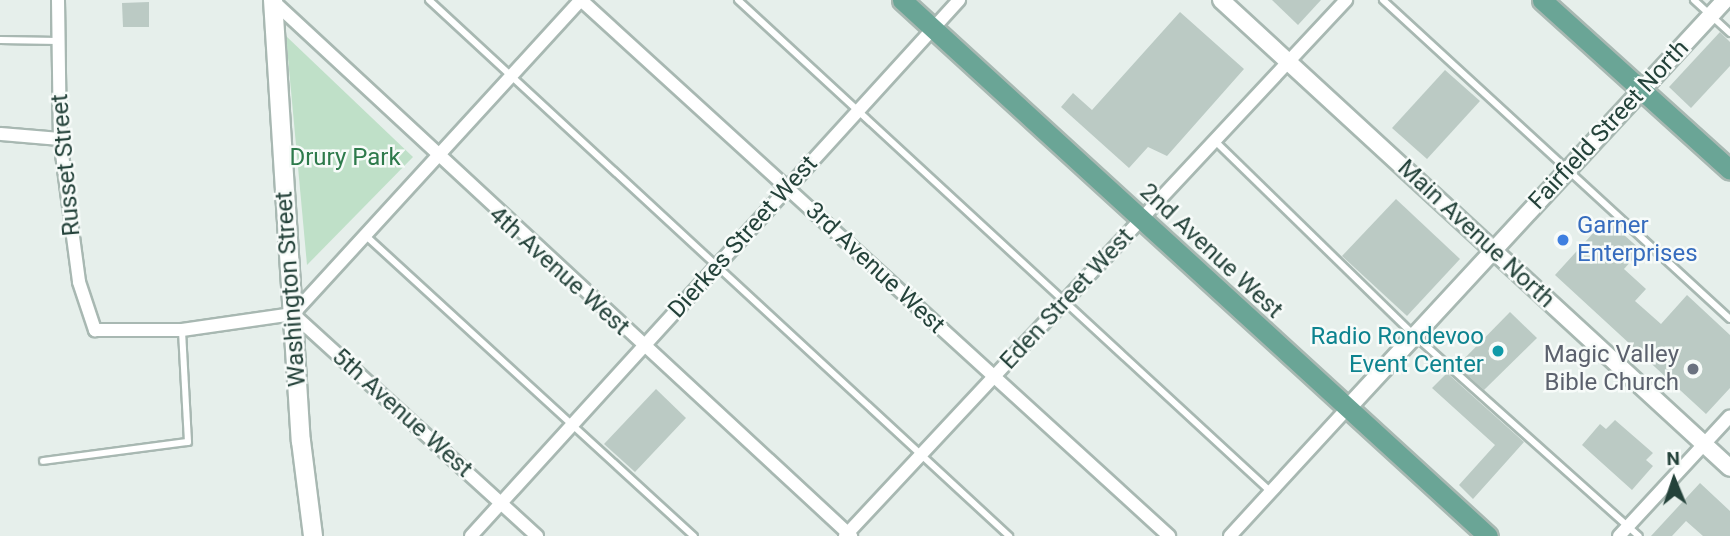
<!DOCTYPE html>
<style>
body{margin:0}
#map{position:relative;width:1730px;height:536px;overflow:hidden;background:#e6efeb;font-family:Roboto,sans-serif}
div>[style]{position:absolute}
.green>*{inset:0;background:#bfe0c8}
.building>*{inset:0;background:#bbcac4}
.roads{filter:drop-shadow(2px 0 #a8b8b2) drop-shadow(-2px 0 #a8b8b2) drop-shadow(0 2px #a8b8b2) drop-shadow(0 -2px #a8b8b2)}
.service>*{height:6px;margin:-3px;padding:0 3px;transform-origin:3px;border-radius:3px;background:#fff}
.minor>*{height:12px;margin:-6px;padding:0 6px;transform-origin:6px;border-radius:6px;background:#fff}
.tertiary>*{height:16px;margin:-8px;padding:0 8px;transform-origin:8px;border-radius:8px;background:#fff}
.secondary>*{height:18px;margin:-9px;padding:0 9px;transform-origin:9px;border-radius:9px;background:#fff}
.primary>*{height:19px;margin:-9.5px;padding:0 9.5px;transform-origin:9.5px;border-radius:9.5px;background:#6aa596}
.dots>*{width:19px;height:19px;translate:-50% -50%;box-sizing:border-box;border:4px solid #f7fbf9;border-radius:50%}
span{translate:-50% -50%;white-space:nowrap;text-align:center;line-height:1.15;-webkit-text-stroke:5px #f7fbf9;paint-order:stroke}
.street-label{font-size:24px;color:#24423a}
.park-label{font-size:24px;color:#2d7a4b}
.shop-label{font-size:24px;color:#366cbe}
.left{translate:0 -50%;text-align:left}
.culture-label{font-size:24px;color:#0d838f}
.right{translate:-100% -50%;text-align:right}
.worship-label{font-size:24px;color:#5b616d}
.north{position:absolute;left:1639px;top:445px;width:70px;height:70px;-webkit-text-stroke:5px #f7fbf9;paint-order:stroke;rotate:358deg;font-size:19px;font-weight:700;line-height:28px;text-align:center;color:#24423a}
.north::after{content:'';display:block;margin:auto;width:24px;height:32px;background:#24423a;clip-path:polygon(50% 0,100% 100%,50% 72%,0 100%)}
</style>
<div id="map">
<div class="green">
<i style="clip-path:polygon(286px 36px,413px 157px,307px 265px)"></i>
</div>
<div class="building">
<i style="clip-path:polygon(1272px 0,1321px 0,1298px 25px)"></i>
<i style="clip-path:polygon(149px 2px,149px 27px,123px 27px,122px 3px)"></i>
<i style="clip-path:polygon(1180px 12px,1244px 69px,1167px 156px,1148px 147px,1129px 168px,1061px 107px,1073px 93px,1092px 110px)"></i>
<i style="clip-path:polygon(1720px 32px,1730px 42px,1730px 66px,1691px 108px,1669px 87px)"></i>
<i style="clip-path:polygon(1445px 70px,1480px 101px,1427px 159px,1392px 128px)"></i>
<i style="clip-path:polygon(1396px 199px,1460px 259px,1407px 316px,1342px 256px)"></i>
<i style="clip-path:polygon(1606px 219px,1641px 250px,1624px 269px,1646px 289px,1635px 301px,1661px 324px,1687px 295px,1730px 335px,1730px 388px,1706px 414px,1555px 275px)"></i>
<i style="clip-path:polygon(1510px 312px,1537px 338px,1484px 390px,1457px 366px)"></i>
<i style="clip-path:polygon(1447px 373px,1524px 442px,1473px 499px,1459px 485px,1495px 445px,1432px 388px)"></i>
<i style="clip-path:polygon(656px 389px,686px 418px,635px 472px,604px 444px)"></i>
<i style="clip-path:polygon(1615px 420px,1653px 453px,1646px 460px,1653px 466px,1632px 490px,1582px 445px,1600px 424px,1606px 429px)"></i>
<i style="clip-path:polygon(1700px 483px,1730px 511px,1730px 536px,1703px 536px,1686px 521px,1672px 536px,1651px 536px)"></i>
</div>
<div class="roads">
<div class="service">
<i style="left:429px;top:0;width:790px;rotate:42.74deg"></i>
<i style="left:738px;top:0;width:725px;rotate:42.71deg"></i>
<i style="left:1383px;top:0;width:471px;rotate:42.6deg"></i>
<i style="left:1694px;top:0;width:49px;rotate:42.5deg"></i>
<i style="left:0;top:40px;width:58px;rotate:1deg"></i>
<i style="left:1215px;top:141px;width:279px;rotate:44.3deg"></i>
<i style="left:1415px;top:336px;width:300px;rotate:41.8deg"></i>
<i style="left:365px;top:235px;width:446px;rotate:42.5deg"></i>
<i style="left:43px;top:461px;width:146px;rotate:-7.5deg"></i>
<i style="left:188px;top:442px;width:112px;rotate:-93.1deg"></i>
</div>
<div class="minor">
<i style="left:58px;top:0;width:139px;rotate:89.2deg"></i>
<i style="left:60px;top:139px;width:144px;rotate:82.4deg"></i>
<i style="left:79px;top:282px;width:51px;rotate:71.6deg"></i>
<i style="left:95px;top:330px;width:87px"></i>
<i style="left:182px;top:330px;width:112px;rotate:-8.2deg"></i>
<i style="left:293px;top:314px;width:330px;rotate:42.3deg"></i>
<i style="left:581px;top:0;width:796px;rotate:42.35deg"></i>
<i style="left:273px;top:1px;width:788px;rotate:42.79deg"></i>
<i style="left:0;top:134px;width:60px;rotate:4.8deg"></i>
<i style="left:293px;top:314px;width:426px;rotate:-47.5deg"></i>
<i style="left:471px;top:536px;width:725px;rotate:-47.68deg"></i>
<i style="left:845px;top:536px;width:734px;rotate:-46.93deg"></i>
<i style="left:1230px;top:536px;width:170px;rotate:-47.4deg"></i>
<i style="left:1619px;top:536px;width:163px;rotate:-47.2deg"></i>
</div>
<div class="tertiary">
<i style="left:1221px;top:0;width:691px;rotate:42.6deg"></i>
<i style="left:1345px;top:411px;width:560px;rotate:-47.24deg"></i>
</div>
<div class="secondary">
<i style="left:273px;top:0;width:442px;rotate:86.4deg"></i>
<i style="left:301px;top:441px;width:96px;rotate:82.8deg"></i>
</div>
<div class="primary">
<i style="left:902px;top:0;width:794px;rotate:42.45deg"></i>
<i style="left:1542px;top:0;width:253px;rotate:42.1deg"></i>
</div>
</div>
<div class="dots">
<i style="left:1563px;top:240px;background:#3f7fe0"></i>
<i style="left:1498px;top:351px;background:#0f9aa8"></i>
<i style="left:1693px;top:369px;background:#6b7280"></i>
</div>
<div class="street-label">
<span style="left:1609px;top:125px;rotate:-47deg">Fairfield Street North</span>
<span style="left:66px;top:165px;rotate:-95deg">Russet Street</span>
<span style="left:1476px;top:234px;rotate:43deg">Main Avenue North</span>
<span style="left:743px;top:237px;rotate:-48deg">Dierkes Street West</span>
<span style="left:1211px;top:251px;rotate:43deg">2nd Avenue West</span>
<span style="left:875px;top:268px;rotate:43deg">3rd Avenue West</span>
<span style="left:559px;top:271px;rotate:42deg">4th Avenue West</span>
<span style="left:291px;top:289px;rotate:-94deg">Washington Street</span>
<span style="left:1067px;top:299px;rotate:-47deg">Eden Street West</span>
<span style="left:402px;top:413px;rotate:42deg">5th Avenue West</span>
</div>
<div class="park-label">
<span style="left:345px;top:158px">Drury Park</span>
</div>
<div class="shop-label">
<span class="left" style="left:1577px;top:240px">Garner<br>Enterprises</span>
</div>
<div class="culture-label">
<span class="right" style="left:1484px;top:351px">Radio Rondevoo<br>Event Center</span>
</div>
<div class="worship-label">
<span class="right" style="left:1679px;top:369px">Magic Valley<br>Bible Church</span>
</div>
<div class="north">N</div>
</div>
